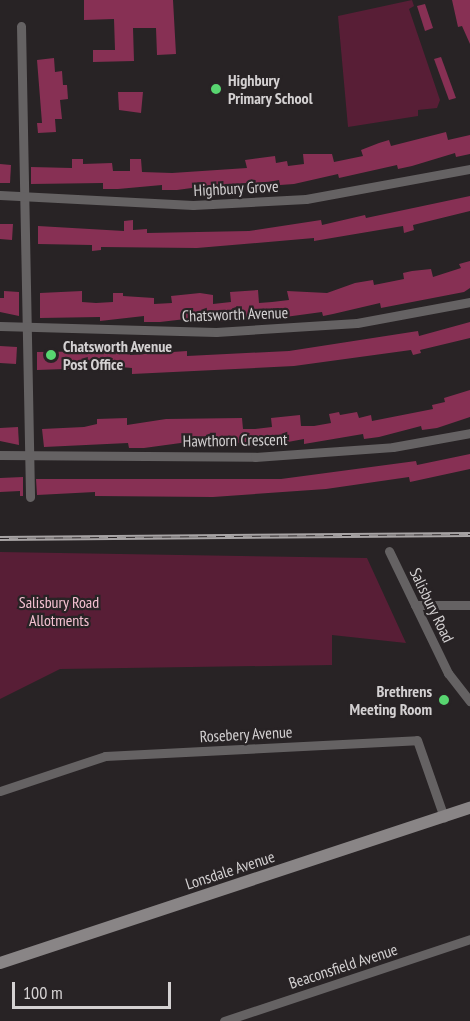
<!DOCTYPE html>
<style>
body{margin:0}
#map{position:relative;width:470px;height:1021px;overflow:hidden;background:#282325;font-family:"PT Sans Narrow",sans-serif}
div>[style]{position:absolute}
.green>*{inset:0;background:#581e36}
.building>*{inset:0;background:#873054}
.street>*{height:9px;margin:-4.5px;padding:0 4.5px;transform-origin:4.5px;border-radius:4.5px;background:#656263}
.secondary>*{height:12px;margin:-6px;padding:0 6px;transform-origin:6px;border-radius:6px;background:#898586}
.rail>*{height:5px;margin-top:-2.5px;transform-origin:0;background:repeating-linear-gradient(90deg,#282325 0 9px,#a8a4a5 0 18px);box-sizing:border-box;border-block:2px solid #a8a4a5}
.dots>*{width:16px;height:16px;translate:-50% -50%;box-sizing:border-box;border:3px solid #282325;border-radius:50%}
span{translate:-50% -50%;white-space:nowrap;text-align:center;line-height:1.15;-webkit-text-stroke:4.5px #282325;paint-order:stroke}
.poi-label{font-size:16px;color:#d4d1d2;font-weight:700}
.left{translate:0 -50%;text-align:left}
.right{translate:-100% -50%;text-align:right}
.street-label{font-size:16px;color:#d4d1d2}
.park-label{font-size:16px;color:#f4c1d1}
.scale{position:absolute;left:12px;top:982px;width:159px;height:27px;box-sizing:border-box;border:3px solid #d4d1d2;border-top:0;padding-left:8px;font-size:18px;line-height:21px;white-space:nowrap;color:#d4d1d2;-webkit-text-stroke:4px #282325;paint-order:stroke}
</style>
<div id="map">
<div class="green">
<i style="clip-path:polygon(412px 0,414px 6px,409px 9px,440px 100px,437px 108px,418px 110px,418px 116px,348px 127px,338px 16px)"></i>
<i style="clip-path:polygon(0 552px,367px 558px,406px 643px,332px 635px,332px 665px,60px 669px,0 699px)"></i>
</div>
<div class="building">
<i style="clip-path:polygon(84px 0,173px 0,176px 54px,157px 55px,156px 28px,133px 28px,134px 61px,93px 62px,93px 50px,115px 50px,114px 19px,84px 20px)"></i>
<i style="clip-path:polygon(452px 0,470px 0,470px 44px,462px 26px,458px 27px)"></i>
<i style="clip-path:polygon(425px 4px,433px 28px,425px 31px,417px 6px)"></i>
<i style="clip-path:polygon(441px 57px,456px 98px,449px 100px,434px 59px)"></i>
<i style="clip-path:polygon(54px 58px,55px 72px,62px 71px,63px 85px,67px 85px,68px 99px,60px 100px,62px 119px,55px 119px,56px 132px,38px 133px,37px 123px,42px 123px,37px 60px)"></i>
<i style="clip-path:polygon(118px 92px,143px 92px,141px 113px,119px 110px)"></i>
<i style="clip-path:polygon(446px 132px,448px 140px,470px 135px,470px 154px,456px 157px,455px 153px,412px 166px,398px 169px,397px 165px,339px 178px,338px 174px,294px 184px,280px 185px,279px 180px,236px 188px,221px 189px,221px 184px,177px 190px,162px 190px,162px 185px,118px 189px,103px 189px,103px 183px,31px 184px,31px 167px,72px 168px,72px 159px,83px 159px,83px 164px,112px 163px,113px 171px,130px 171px,130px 159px,141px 159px,142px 172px,172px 173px,247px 168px,245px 160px,275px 156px,276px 163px,287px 161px,288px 166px,304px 164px,303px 154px,332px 154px,334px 162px,363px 156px,361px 150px,379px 143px,389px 140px,391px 146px)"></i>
<i style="clip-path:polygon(0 164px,11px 165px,10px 183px,0 183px)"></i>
<i style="clip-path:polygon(470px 196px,470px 211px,413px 225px,414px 230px,404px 233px,403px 226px,314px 241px,314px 238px,197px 248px,101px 247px,101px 250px,92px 251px,92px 245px,38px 244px,38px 226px,124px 231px,124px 221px,133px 220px,133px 230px,147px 229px,147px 233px,249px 231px,321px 220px,322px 225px,365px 215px,366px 218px)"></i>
<i style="clip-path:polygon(0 224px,13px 224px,12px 240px,0 239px)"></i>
<i style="clip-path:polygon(470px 261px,470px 288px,464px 292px,381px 308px,380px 303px,333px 314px,323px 316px,322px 312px,263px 320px,263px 315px,219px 322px,203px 322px,203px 317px,160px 322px,144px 322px,144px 316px,100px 321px,100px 317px,40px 318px,40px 293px,82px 291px,82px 302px,96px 303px,113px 302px,113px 293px,123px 293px,123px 296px,154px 298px,154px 304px,172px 303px,171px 296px,200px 293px,213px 295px,213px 304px,231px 302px,230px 292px,258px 290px,259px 303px,272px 302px,289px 300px,287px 291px,327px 293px,355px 283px,373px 280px,374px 285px,404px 279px,403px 273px,412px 271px,431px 269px,433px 277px,461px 268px,459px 264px)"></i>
<i style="clip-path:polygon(4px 291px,19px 292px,19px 316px,0 312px,0 298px,4px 298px)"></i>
<i style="clip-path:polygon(470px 322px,470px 338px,420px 350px,421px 353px,413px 355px,411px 350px,294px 366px,132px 374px,132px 368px,120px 367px,37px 370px,37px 352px,129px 351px,130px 355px,187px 351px,187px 356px,289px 351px,418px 331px,419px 336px)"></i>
<i style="clip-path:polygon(0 346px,17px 347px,16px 364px,0 363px)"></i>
<i style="clip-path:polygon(470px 390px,470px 417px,437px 428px,422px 430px,421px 426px,379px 437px,364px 439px,363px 434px,304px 444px,304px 439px,261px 447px,246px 447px,246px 442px,188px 448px,188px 442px,144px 448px,129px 448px,128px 443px,44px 447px,42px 429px,84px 427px,97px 424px,97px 419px,127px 418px,127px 425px,166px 419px,242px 418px,243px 429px,255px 429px,272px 427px,271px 418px,300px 415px,301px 426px,314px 426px,331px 423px,329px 414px,339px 412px,340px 415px,357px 412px,359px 418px,371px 415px,372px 421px,433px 409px,432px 405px,445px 402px,444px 398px)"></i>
<i style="clip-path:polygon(18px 427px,19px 445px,0 441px,0 428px)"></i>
<i style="clip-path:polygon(470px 454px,470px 469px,410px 482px,409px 477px,326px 489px,213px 497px,95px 496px,95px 492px,37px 495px,36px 479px,281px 479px,416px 461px,417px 465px)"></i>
<i style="clip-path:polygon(23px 477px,23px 496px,20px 496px,20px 491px,0 492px,0 478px)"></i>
</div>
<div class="street">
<i style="left:21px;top:26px;width:471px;rotate:88.9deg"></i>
<i style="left:0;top:195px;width:193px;rotate:3deg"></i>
<i style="left:193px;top:205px;width:113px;rotate:-3deg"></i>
<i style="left:306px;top:199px;width:167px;rotate:-10.4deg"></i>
<i style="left:0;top:326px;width:216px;rotate:1.6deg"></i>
<i style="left:216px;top:332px;width:141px;rotate:-3.7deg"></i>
<i style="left:357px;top:323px;width:115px;rotate:-10.5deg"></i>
<i style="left:0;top:455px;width:255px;rotate:0.4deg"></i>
<i style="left:255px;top:457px;width:138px;rotate:-4.1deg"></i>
<i style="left:393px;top:447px;width:78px;rotate:-10.3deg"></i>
<i style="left:389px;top:551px;width:136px;rotate:64.2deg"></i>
<i style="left:448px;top:673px;width:36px;rotate:52deg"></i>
<i style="left:415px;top:605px;width:55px"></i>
<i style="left:0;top:791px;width:111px;rotate:-18.4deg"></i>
<i style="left:105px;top:756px;width:312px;rotate:-2.9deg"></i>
<i style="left:417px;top:740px;width:82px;rotate:70.7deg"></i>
<i style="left:224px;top:1021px;width:259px;rotate:-18.4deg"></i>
</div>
<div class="secondary">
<i style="left:0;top:963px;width:495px;rotate:-18.3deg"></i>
</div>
<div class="rail">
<i style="left:0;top:538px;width:470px;rotate:-0.5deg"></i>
</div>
<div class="dots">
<i style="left:216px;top:89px;background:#58d570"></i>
<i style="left:51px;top:355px;background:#58d570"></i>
<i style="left:444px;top:700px;background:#58d570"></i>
</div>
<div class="poi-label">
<span class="left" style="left:228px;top:89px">Highbury<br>Primary School</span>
<span class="left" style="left:63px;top:355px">Chatsworth Avenue<br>Post Office</span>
<span class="right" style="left:432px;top:700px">Brethrens<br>Meeting Room</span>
</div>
<div class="street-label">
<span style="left:236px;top:188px;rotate:-3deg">Highbury Grove</span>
<span style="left:235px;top:314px;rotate:-2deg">Chatsworth Avenue</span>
<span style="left:235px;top:440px;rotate:-1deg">Hawthorn Crescent</span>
<span style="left:432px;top:605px;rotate:64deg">Salisbury Road</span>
<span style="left:246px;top:734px;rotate:-3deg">Rosebery Avenue</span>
<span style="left:230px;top:870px;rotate:-18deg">Lonsdale Avenue</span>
<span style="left:343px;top:966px;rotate:-18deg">Beaconsfield Avenue</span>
</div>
<div class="park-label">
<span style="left:59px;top:611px">Salisbury Road<br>Allotments</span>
</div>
<div class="scale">100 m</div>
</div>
